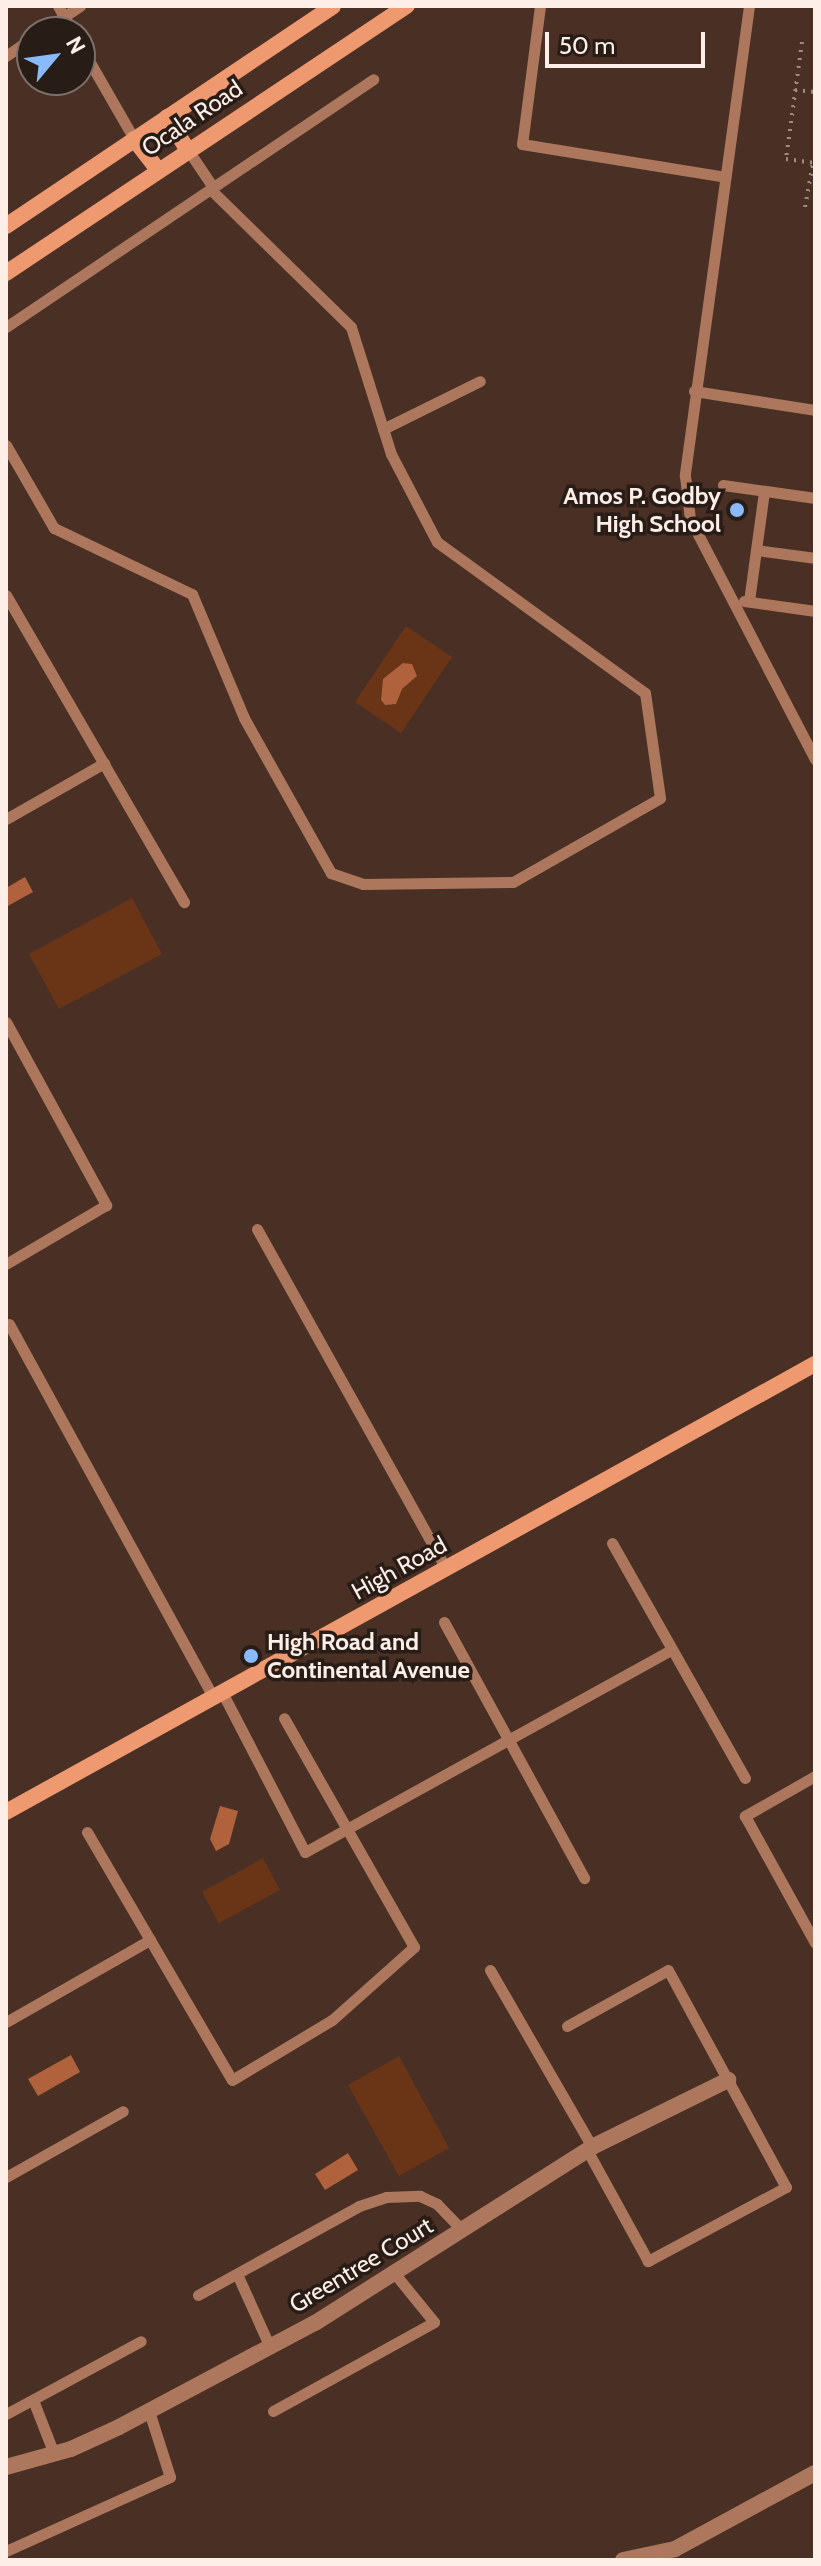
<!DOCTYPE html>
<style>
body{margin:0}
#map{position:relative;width:821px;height:2566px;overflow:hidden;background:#4a3024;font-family:Cabin,sans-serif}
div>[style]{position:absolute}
.green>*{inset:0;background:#6a3416}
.water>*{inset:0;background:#af623b}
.path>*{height:4px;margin-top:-2px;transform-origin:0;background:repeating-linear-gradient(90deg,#9f8b81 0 2px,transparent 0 8px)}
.lane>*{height:11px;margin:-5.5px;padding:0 5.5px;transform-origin:5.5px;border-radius:5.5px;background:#ad775d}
.street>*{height:16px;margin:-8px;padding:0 8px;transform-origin:8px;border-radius:8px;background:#ad775d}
.secondary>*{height:16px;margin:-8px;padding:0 8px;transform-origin:8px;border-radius:8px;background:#ef9970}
.dots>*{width:22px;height:22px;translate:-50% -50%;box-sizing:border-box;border:4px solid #281c16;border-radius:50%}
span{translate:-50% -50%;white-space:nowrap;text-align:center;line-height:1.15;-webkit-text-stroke:7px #281c16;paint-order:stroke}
.street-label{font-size:24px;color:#fdefe8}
.poi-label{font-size:24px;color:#fdefe8;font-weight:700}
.right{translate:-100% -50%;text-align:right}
.left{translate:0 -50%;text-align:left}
.frame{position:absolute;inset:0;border:8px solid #fdefe8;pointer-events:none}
.north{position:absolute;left:16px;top:16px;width:80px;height:80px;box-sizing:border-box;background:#281c16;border:2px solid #7d706a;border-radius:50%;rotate:61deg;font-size:22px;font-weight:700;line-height:32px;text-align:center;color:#fdefe8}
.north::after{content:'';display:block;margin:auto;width:28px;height:36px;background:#8abafc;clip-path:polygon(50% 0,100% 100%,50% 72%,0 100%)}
.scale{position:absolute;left:545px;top:32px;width:160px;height:36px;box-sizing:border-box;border:4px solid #fdefe8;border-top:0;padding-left:10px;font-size:24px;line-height:28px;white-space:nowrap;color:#fdefe8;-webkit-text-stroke:6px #281c16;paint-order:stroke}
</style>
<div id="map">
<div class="green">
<i style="clip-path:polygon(406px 626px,452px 657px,401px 733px,355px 702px)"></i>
<i style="clip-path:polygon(132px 898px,162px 954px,59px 1009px,29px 954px)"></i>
<i style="clip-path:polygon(263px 1858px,280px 1890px,219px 1923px,202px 1892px)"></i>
<i style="clip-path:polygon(399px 2056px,449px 2148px,399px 2176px,348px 2085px)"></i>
</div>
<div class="water">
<i style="clip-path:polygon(403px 663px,412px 664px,417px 676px,402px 689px,396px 704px,385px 705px,381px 700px,383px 679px)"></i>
<i style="clip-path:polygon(25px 877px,33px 892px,6px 907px,6px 888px)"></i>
<i style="clip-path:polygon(220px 1806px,238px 1811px,229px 1844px,216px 1851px,210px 1839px)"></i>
<i style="clip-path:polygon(71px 2055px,80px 2072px,38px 2096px,28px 2079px)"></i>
<i style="clip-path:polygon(348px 2153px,358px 2170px,325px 2190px,315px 2174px)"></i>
</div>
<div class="path">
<i style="left:802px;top:42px;width:118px;rotate:97.8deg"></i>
<i style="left:786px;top:159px;width:29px;rotate:8deg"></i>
<i style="left:795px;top:90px;width:20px;rotate:6deg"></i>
<i style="left:805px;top:207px;width:45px;rotate:-79.7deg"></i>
</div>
<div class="lane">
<i style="left:58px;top:6px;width:30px;rotate:60deg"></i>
<i style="left:540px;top:6px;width:139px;rotate:97.4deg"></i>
<i style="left:522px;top:144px;width:206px;rotate:9.2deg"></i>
<i style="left:749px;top:6px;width:474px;rotate:97.8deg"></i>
<i style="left:685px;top:476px;width:43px;rotate:83.4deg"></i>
<i style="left:690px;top:519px;width:271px;rotate:62.5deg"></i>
<i style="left:41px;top:32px;width:47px;rotate:-33.7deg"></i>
<i style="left:80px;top:45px;width:108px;rotate:60.1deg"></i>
<i style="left:6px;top:56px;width:32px;rotate:-35deg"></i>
<i style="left:188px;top:150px;width:45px;rotate:56deg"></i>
<i style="left:6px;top:327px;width:443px;rotate:-34deg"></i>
<i style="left:694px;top:391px;width:122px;rotate:8.9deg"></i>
<i style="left:383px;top:429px;width:108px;rotate:-26.3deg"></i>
<i style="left:6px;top:445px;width:96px;rotate:60deg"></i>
<i style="left:54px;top:528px;width:153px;rotate:25.6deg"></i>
<i style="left:192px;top:594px;width:134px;rotate:67.2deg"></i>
<i style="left:244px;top:718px;width:178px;rotate:60.7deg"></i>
<i style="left:331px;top:873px;width:34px;rotate:19deg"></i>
<i style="left:363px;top:884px;width:150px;rotate:-0.8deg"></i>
<i style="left:513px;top:882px;width:169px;rotate:-29.7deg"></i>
<i style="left:660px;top:798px;width:106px;rotate:-98.1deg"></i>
<i style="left:645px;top:693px;width:257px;rotate:-144deg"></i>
<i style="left:437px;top:542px;width:99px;rotate:-117.6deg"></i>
<i style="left:391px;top:454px;width:133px;rotate:-107.5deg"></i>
<i style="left:351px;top:327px;width:197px;rotate:-135.6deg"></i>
<i style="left:723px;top:485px;width:93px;rotate:8deg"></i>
<i style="left:756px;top:550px;width:60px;rotate:7.7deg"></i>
<i style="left:6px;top:595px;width:355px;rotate:59.9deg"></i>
<i style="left:744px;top:601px;width:72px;rotate:8deg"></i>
<i style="left:749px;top:601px;width:111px;rotate:-82.2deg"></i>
<i style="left:6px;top:819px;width:113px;rotate:-29.7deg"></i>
<i style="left:6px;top:1022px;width:209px;rotate:61.3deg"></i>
<i style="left:106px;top:1205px;width:116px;rotate:149.5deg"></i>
<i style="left:257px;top:1229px;width:389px;rotate:60.9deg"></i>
<i style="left:9px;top:1324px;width:427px;rotate:61.3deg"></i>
<i style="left:612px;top:1543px;width:270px;rotate:60.5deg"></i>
<i style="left:444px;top:1622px;width:292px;rotate:61.3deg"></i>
<i style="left:223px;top:1694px;width:178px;rotate:62.6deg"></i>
<i style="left:305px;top:1852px;width:419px;rotate:-28.9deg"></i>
<i style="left:815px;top:1776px;width:81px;rotate:150.3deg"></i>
<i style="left:745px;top:1816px;width:145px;rotate:61.1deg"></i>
<i style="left:87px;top:1832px;width:287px;rotate:59.7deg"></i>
<i style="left:232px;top:2080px;width:117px;rotate:-31deg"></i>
<i style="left:332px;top:2020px;width:110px;rotate:-41.7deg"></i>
<i style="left:414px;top:1947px;width:263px;rotate:-119.6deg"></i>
<i style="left:490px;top:1970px;width:204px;rotate:60deg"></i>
<i style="left:6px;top:2022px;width:166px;rotate:-29.7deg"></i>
<i style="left:567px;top:2026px;width:115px;rotate:-29deg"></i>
<i style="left:668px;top:1970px;width:247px;rotate:61.5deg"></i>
<i style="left:786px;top:2187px;width:157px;rotate:151.8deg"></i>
<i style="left:648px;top:2261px;width:127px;rotate:-118.8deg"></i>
<i style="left:6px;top:2177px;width:134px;rotate:-29.4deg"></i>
<i style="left:237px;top:2274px;width:80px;rotate:65.7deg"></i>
<i style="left:198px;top:2295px;width:184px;rotate:-28.9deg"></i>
<i style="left:359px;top:2206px;width:28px;rotate:-18deg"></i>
<i style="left:386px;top:2197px;width:34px;rotate:-2deg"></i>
<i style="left:420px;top:2196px;width:19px;rotate:25deg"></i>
<i style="left:437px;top:2204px;width:37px;rotate:46deg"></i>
<i style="left:33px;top:2400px;width:58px;rotate:68.7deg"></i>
<i style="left:273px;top:2411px;width:184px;rotate:-28.9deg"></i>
<i style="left:434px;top:2322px;width:62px;rotate:-129.1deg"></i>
<i style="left:6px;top:2414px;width:153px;rotate:-28.4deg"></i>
<i style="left:6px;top:2551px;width:180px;rotate:-24.3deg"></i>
<i style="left:170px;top:2477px;width:69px;rotate:-107.7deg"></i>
</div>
<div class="street">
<i style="left:6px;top:2467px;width:67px;rotate:-15.5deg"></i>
<i style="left:71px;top:2449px;width:53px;rotate:-24.6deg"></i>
<i style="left:119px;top:2427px;width:222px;rotate:-28deg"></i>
<i style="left:315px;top:2323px;width:328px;rotate:-32.4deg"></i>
<i style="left:592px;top:2147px;width:152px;rotate:-26.2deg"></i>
<i style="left:623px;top:2560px;width:53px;rotate:-11.9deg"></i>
<i style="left:675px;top:2549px;width:159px;rotate:-28.5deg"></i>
</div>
<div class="secondary">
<i style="left:167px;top:117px;width:39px;rotate:58deg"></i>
<i style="left:134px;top:139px;width:39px;rotate:52deg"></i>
<i style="left:6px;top:226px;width:394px;rotate:-33.9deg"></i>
<i style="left:6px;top:273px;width:482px;rotate:-33.7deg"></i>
<i style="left:6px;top:1812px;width:925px;rotate:-28.98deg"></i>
</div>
<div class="dots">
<i style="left:737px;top:510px;background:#8abafc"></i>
<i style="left:251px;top:1656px;background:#8abafc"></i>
</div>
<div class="street-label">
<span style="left:192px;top:118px;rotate:-34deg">Ocala Road</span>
<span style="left:399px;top:1568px;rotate:-29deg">High Road</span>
<span style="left:361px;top:2265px;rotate:-31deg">Greentree Court</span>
</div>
<div class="poi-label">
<span class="right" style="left:721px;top:510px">Amos P. Godby<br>High School</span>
<span class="left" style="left:267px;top:1656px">High Road and<br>Continental Avenue</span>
</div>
<div class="frame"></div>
<div class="north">N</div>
<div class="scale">50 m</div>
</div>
